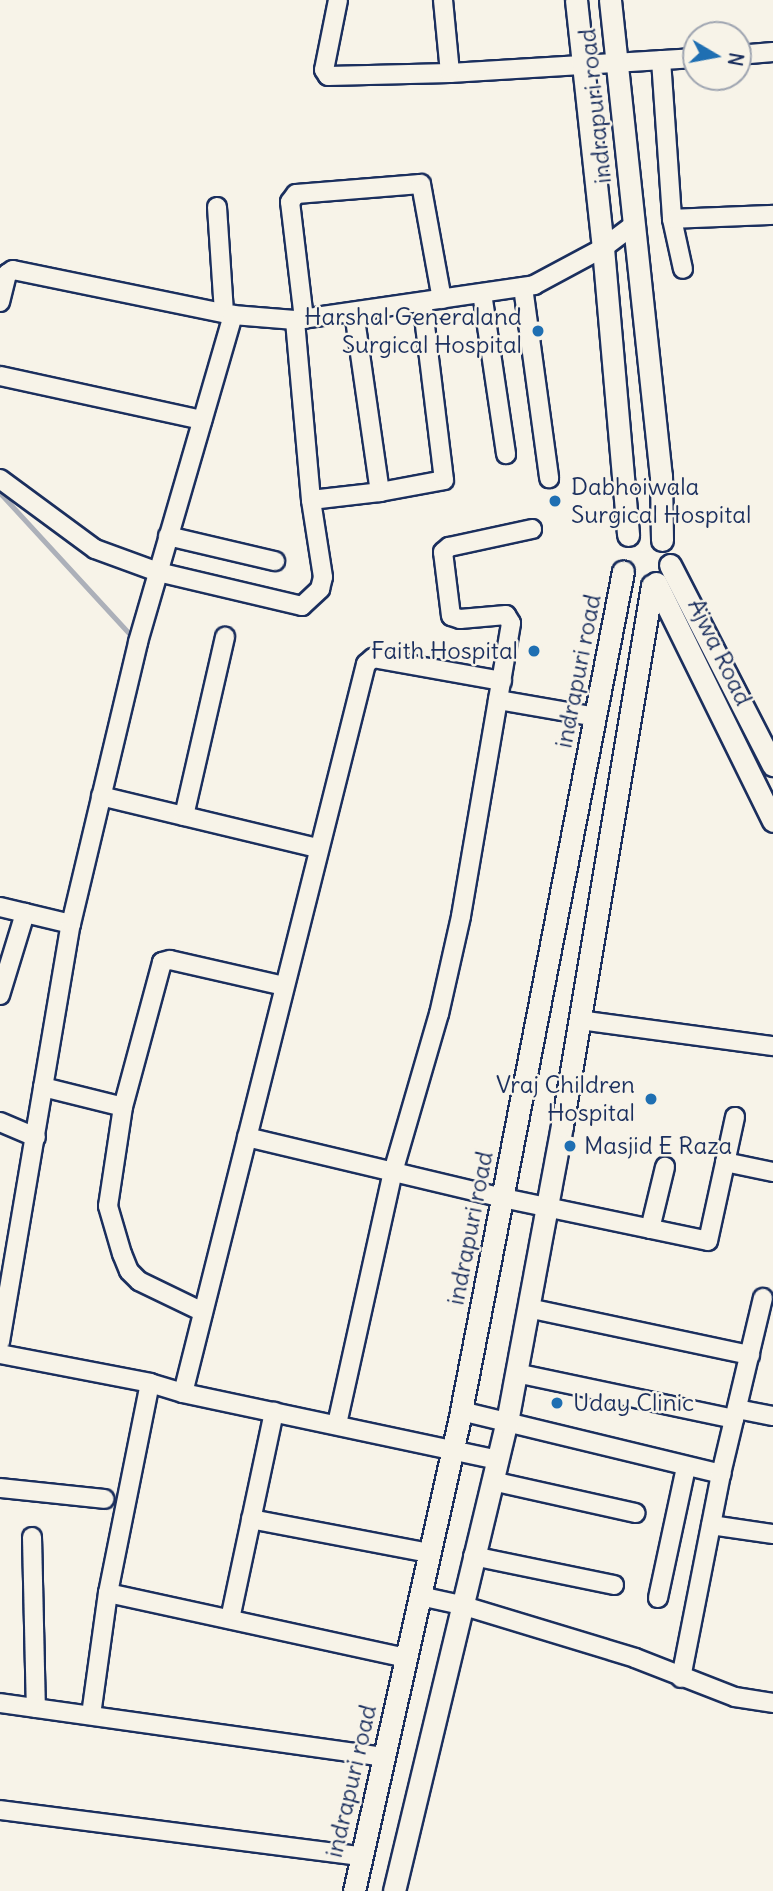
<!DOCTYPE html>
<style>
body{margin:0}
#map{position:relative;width:773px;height:1891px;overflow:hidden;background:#f7f3e8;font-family:Delius,sans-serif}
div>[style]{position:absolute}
.stream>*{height:5px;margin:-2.5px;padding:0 2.5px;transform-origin:2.5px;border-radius:2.5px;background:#acb0b9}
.roads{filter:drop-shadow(2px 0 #1b2f5e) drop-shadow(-2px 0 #1b2f5e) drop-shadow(0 2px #1b2f5e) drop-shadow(0 -2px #1b2f5e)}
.minor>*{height:18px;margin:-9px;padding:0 9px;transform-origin:9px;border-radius:9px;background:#f7f3e8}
.major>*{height:21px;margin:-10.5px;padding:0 10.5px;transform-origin:10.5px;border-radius:10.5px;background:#f7f3e8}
.dots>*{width:19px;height:19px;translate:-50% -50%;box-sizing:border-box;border:4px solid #f7f3e8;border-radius:50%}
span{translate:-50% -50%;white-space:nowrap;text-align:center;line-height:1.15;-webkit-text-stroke:5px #f7f3e8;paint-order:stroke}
.street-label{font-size:24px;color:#1b2f5e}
.poi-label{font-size:24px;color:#1b2f5e}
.right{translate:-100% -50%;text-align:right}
.left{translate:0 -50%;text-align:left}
.north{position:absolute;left:682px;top:21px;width:70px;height:70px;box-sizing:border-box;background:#f7f3e8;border:2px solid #9fa5b1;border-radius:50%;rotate:100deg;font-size:19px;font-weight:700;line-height:28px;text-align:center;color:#1b2f5e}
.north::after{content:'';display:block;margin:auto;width:24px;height:32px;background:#1f6fb2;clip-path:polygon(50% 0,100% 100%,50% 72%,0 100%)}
</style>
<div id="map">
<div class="stream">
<i style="left:0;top:493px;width:200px;rotate:47.4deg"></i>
</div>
<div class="roads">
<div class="minor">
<i style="left:338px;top:0;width:71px;rotate:101.3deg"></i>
<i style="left:324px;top:70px;width:7px;rotate:56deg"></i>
<i style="left:328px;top:76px;width:122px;rotate:-1.4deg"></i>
<i style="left:450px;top:73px;width:246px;rotate:-3.5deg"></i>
<i style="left:443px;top:0;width:73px;rotate:84.5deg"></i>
<i style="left:738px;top:55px;width:35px;rotate:-5deg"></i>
<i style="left:661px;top:60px;width:159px;rotate:86deg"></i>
<i style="left:672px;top:219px;width:51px;rotate:77.6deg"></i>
<i style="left:217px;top:207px;width:106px;rotate:86.2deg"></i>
<i style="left:672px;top:219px;width:101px;rotate:-2.3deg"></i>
<i style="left:523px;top:287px;width:193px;rotate:82.2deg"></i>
<i style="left:482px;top:293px;width:163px;rotate:81.5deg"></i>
<i style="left:0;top:302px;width:29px;rotate:-76deg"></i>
<i style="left:7px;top:274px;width:7px;rotate:-34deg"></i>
<i style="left:13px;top:270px;width:225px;rotate:11.6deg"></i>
<i style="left:354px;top:312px;width:182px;rotate:81.8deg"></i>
<i style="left:304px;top:319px;width:118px;rotate:-96.8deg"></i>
<i style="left:290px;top:202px;width:10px;rotate:-53deg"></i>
<i style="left:296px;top:194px;width:125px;rotate:-4.6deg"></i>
<i style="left:421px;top:184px;width:117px;rotate:79.7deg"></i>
<i style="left:0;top:376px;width:207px;rotate:12.3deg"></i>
<i style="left:0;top:479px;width:118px;rotate:36.4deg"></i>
<i style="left:95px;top:549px;width:67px;rotate:20.1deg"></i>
<i style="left:158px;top:572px;width:148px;rotate:13.3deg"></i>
<i style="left:302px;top:606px;width:25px;rotate:-43deg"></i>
<i style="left:320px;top:589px;width:12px;rotate:-76deg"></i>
<i style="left:323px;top:577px;width:78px;rotate:-98.9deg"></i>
<i style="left:311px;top:500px;width:181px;rotate:-95.1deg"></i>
<i style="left:311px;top:500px;width:69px;rotate:-6.6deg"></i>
<i style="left:380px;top:492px;width:65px;rotate:-10.6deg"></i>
<i style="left:444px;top:480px;width:179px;rotate:-97deg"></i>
<i style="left:168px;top:536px;width:110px;rotate:13.2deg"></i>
<i style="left:498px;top:700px;width:99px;rotate:9.8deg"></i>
<i style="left:101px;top:796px;width:223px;rotate:13.5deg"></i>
<i style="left:184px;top:816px;width:184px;rotate:-77.1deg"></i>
<i style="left:0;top:907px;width:73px;rotate:13.5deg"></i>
<i style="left:0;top:995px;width:86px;rotate:-73deg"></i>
<i style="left:580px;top:1020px;width:195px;rotate:7.7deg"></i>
<i style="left:43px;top:1087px;width:82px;rotate:14deg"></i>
<i style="left:0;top:1122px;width:39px;rotate:23deg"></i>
<i style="left:247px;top:1137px;width:263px;rotate:13.4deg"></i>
<i style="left:503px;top:1198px;width:209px;rotate:11.8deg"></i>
<i style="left:708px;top:1241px;width:127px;rotate:-77.7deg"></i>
<i style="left:725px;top:1162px;width:49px;rotate:11.8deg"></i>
<i style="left:650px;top:1229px;width:64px;rotate:-76.4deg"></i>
<i style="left:528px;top:1308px;width:227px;rotate:12deg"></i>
<i style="left:203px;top:1312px;width:71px;rotate:-154.2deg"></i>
<i style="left:139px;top:1281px;width:14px;rotate:-135deg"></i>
<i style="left:129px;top:1271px;width:18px;rotate:-112deg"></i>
<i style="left:122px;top:1254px;width:50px;rotate:-106.3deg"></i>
<i style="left:108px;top:1206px;width:100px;rotate:-81.4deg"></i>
<i style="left:123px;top:1107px;width:150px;rotate:-74.9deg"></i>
<i style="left:162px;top:962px;width:8px;rotate:-14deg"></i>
<i style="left:170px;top:960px;width:117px;rotate:12.8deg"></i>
<i style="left:0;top:1342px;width:424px;rotate:-80.4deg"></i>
<i style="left:71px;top:924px;width:290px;rotate:-76.6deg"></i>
<i style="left:138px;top:642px;width:341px;rotate:-73.8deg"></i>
<i style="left:233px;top:315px;width:62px;rotate:4.6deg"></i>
<i style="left:295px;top:320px;width:242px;rotate:-8.3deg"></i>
<i style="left:534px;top:285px;width:78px;rotate:-28.2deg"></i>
<i style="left:603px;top:248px;width:39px;rotate:-37deg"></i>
<i style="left:0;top:1354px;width:153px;rotate:10.9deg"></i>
<i style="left:150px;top:1383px;width:34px;rotate:17deg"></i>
<i style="left:183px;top:1393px;width:321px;rotate:12deg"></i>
<i style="left:516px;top:1373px;width:223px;rotate:11.9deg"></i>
<i style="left:183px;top:1393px;width:752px;rotate:-75.91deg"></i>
<i style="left:366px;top:664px;width:9px;rotate:-41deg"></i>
<i style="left:373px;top:658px;width:131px;rotate:10.1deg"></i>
<i style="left:737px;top:1409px;width:37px;rotate:11deg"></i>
<i style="left:461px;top:1411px;width:268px;rotate:13.6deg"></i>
<i style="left:337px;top:1424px;width:258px;rotate:-77.5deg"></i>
<i style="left:393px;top:1172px;width:165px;rotate:-73.8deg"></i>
<i style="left:439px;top:1014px;width:100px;rotate:-77.3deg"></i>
<i style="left:461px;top:916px;width:297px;rotate:-80.3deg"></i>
<i style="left:511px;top:623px;width:9px;rotate:-122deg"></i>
<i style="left:506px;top:615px;width:46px;rotate:175deg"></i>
<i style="left:460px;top:619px;width:9px;rotate:-162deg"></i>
<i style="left:451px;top:616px;width:64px;rotate:-97.1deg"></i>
<i style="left:443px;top:552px;width:8px;rotate:-40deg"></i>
<i style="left:449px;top:547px;width:85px;rotate:-12.2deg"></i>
<i style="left:492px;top:1481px;width:147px;rotate:12.6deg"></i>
<i style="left:0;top:1488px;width:105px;rotate:6deg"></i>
<i style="left:251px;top:1519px;width:181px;rotate:10.8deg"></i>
<i style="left:711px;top:1525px;width:63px;rotate:8.3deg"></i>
<i style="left:32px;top:1537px;width:171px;rotate:88.7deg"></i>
<i style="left:473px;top:1556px;width:144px;rotate:11.6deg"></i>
<i style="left:108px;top:1593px;width:304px;rotate:12.3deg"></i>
<i style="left:420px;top:1596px;width:42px;rotate:12.4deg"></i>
<i style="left:461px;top:1605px;width:182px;rotate:16.9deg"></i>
<i style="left:635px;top:1658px;width:107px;rotate:21.3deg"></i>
<i style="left:735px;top:1697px;width:38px;rotate:9deg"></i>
<i style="left:658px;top:1598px;width:134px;rotate:-77.9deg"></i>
<i style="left:230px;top:1619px;width:212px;rotate:-78deg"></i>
<i style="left:681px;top:1678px;width:208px;rotate:-78.9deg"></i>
<i style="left:721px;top:1474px;width:181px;rotate:-76.6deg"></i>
<i style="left:0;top:1703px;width:387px;rotate:8deg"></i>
<i style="left:91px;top:1715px;width:123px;rotate:-82.1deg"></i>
<i style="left:108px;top:1593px;width:214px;rotate:-78.7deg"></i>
<i style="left:0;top:1810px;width:364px;rotate:7.3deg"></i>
</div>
<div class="major">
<i style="left:576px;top:0;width:249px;rotate:83.8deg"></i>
<i style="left:603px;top:248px;width:288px;rotate:85deg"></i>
<i style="left:610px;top:0;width:478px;rotate:83.9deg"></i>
<i style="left:661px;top:475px;width:65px;rotate:89.1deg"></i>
<i style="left:670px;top:565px;width:225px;rotate:62.8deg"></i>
<i style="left:656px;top:583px;width:265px;rotate:63.8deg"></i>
<i style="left:354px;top:1891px;width:492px;rotate:-77.4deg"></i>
<i style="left:461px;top:1411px;width:855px;rotate:-79.08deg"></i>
<i style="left:394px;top:1891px;width:482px;rotate:-76.5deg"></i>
<i style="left:507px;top:1422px;width:301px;rotate:-79.5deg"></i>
<i style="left:562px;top:1126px;width:548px;rotate:-80.55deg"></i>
</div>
</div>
<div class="dots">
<i style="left:538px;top:331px;background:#1f6fb2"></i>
<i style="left:555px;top:501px;background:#1f6fb2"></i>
<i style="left:534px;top:651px;background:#1f6fb2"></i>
<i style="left:651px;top:1099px;background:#1f6fb2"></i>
<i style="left:570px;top:1146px;background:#1f6fb2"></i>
<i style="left:557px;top:1403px;background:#1f6fb2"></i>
</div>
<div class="street-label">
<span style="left:595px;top:106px;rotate:-96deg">indrapuri road</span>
<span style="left:720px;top:652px;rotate:64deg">Ajwa Road</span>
<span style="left:578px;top:671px;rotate:-79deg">indrapuri road</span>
<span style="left:470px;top:1228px;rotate:-79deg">indrapuri road</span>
<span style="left:351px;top:1781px;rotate:-77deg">indrapuri road</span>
</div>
<div class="poi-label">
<span class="right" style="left:522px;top:331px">Harshal Generaland<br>Surgical Hospital</span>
<span class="left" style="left:571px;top:501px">Dabhoiwala<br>Surgical Hospital</span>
<span class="right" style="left:518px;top:651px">Faith Hospital</span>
<span class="right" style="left:635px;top:1099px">Vraj Children<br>Hospital</span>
<span class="left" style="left:584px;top:1146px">Masjid E Raza</span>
<span class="left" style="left:573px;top:1403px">Uday Clinic</span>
</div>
<div class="north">N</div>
</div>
